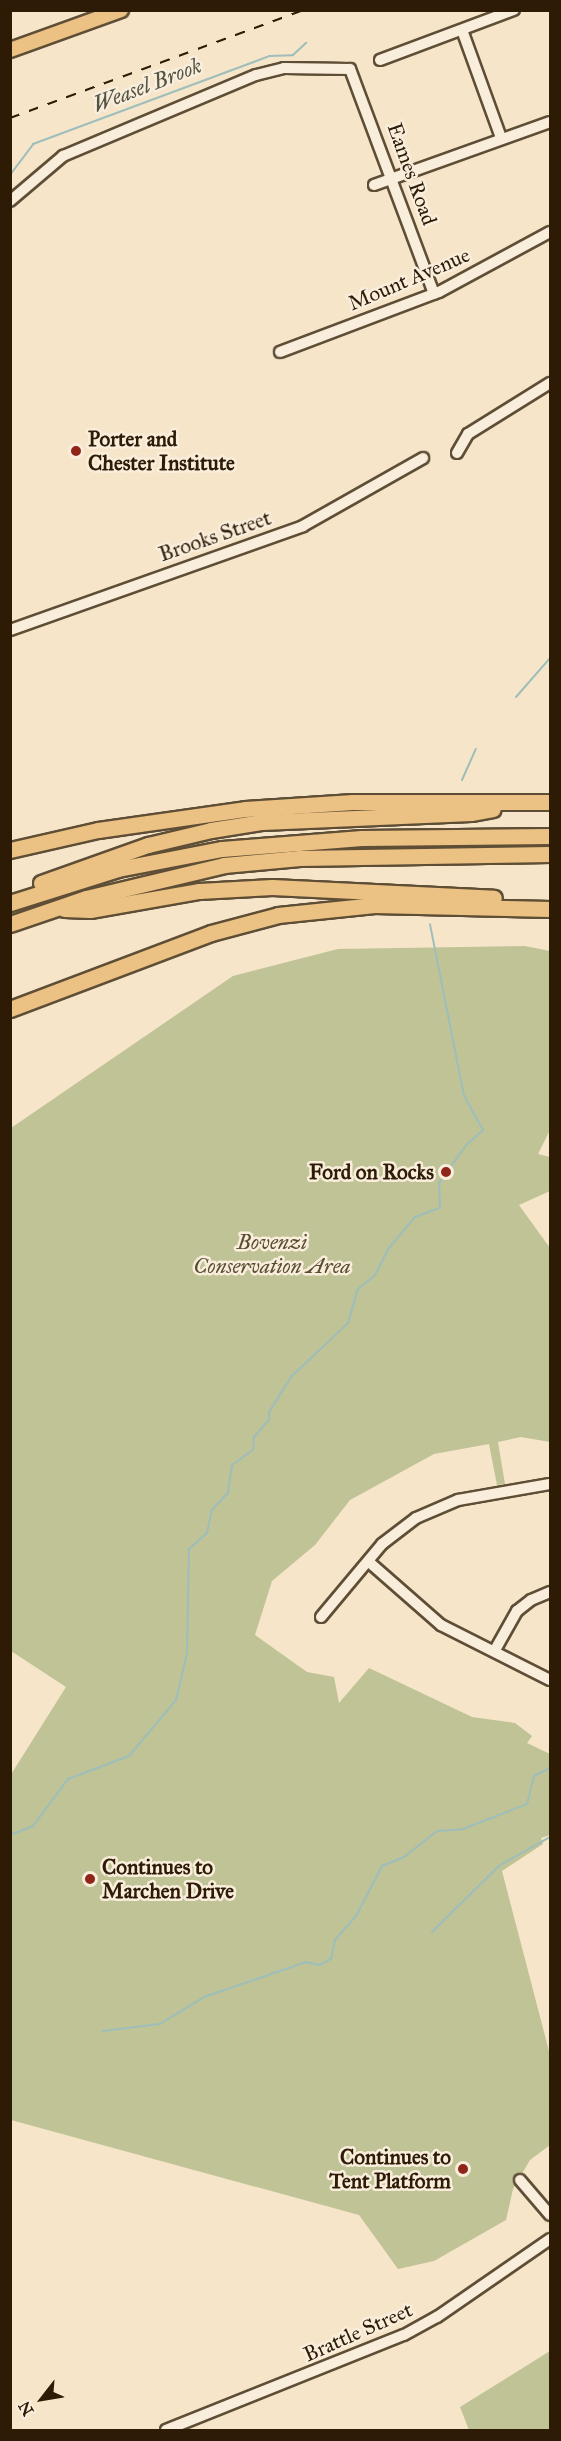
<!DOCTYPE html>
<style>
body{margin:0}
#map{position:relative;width:561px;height:2441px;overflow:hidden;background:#f6e5c9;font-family:"IM FELL Great Primer",serif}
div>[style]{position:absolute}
.green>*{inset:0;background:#bfc395}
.stream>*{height:2px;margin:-1px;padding:0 1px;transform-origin:1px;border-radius:1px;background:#9dbebb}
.roads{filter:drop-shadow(2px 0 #5f4e36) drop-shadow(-2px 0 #5f4e36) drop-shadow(0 2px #5f4e36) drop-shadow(0 -2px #5f4e36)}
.minor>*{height:10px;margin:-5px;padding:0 5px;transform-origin:5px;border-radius:5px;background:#f9eedc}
.major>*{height:14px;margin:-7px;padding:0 7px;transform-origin:7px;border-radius:7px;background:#ebc284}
.highway>*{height:15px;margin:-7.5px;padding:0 7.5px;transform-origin:7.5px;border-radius:7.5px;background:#ebc284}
.rail>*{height:2px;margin-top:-1px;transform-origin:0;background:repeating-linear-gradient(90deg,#2d1b05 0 10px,transparent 0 20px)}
.dots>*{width:16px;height:16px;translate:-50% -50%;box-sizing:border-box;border:3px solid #f9eedc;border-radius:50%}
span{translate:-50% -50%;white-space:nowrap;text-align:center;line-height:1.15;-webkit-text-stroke:5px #f9eedc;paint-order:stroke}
.street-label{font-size:21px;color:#2d1b05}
.poi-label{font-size:21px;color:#2d1b05;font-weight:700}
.left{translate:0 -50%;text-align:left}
.right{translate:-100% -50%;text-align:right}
.park-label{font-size:21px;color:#594d30;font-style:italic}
.water-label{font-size:22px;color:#545445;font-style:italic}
.frame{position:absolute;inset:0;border:12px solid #2d1b05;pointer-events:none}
.north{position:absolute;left:12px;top:2369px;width:60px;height:60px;-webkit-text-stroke:4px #f9eedc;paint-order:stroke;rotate:239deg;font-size:16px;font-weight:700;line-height:24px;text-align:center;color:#2d1b05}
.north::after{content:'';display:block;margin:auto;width:21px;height:27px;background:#2d1b05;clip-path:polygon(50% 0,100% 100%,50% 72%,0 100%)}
</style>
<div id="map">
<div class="green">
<i style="clip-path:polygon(525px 946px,550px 951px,550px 1130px,538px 1154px,550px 1157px,550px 1191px,519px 1205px,550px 1248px,550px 1442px,521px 1437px,498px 1442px,505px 1484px,497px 1485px,489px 1444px,434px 1454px,350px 1500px,315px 1545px,272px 1581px,255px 1635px,307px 1672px,334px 1677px,339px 1703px,369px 1668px,472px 1717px,515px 1723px,532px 1736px,527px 1743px,550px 1754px,550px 1835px,541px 1838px,543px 1844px,502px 1871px,550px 2055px,550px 2145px,530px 2160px,513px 2189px,506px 2220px,434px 2261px,398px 2269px,359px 2215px,11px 2120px,10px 1776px,66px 1687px,11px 1651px,11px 1128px,233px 976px,338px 949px)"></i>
<i style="clip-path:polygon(550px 2351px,550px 2430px,469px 2430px,460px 2407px)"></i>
</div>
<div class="stream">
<i style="left:10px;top:175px;width:39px;rotate:-53deg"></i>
<i style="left:33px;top:144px;width:252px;rotate:-20.4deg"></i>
<i style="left:269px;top:56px;width:24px;rotate:-2deg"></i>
<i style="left:293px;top:55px;width:18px;rotate:-43deg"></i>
<i style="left:516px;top:697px;width:52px;rotate:-48.9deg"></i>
<i style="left:462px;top:780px;width:34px;rotate:-66deg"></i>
<i style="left:10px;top:1835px;width:25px;rotate:-21deg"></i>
<i style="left:33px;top:1826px;width:59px;rotate:-53.3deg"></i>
<i style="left:68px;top:1779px;width:65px;rotate:-20.7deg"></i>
<i style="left:129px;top:1756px;width:73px;rotate:-50deg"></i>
<i style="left:176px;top:1700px;width:48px;rotate:-76.8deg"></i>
<i style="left:187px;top:1653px;width:104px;rotate:-88.9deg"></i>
<i style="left:189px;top:1549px;width:24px;rotate:-42deg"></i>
<i style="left:207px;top:1533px;width:24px;rotate:-78deg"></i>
<i style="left:212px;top:1510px;width:23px;rotate:-47deg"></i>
<i style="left:228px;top:1493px;width:28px;rotate:-82deg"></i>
<i style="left:232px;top:1465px;width:26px;rotate:-36deg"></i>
<i style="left:253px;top:1450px;width:13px;rotate:-86deg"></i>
<i style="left:254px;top:1437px;width:23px;rotate:-49deg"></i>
<i style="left:269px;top:1420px;width:8px;rotate:-90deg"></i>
<i style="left:269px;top:1412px;width:41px;rotate:-57.8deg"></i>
<i style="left:291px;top:1377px;width:79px;rotate:-43.5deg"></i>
<i style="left:348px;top:1323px;width:35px;rotate:-74deg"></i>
<i style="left:358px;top:1289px;width:22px;rotate:-39deg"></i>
<i style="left:375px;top:1275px;width:30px;rotate:-63deg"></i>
<i style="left:389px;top:1248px;width:40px;rotate:-50deg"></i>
<i style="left:415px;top:1217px;width:27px;rotate:-20deg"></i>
<i style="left:440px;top:1208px;width:25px;rotate:-92deg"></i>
<i style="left:439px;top:1183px;width:48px;rotate:-54.3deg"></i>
<i style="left:467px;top:1144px;width:21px;rotate:-41deg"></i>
<i style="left:483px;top:1130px;width:39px;rotate:-119deg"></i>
<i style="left:464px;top:1096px;width:175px;rotate:-101.2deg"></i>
<i style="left:432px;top:1932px;width:95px;rotate:-44.6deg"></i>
<i style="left:500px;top:1865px;width:57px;rotate:-29.2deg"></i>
<i style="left:103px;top:2031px;width:57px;rotate:-7deg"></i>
<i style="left:160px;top:2024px;width:52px;rotate:-31.5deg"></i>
<i style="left:204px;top:1997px;width:108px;rotate:-18.9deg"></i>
<i style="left:306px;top:1962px;width:14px;rotate:12deg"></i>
<i style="left:320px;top:1965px;width:13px;rotate:-29deg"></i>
<i style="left:331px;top:1959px;width:19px;rotate:-78deg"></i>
<i style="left:335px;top:1940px;width:32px;rotate:-49deg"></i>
<i style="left:356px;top:1916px;width:56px;rotate:-62.5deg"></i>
<i style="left:382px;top:1866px;width:24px;rotate:-22deg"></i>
<i style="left:404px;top:1857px;width:42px;rotate:-38.2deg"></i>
<i style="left:437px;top:1831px;width:26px;rotate:-4deg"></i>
<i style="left:463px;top:1829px;width:69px;rotate:-21.3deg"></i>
<i style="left:527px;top:1804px;width:29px;rotate:-76deg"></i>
<i style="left:534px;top:1776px;width:18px;rotate:-27deg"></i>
</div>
<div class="roads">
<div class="minor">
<i style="left:462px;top:30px;width:115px;rotate:70.1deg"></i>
<i style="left:380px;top:60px;width:143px;rotate:-20.5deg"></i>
<i style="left:374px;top:185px;width:187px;rotate:-19.7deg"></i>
<i style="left:10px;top:201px;width:70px;rotate:-40.3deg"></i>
<i style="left:63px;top:156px;width:209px;rotate:-22.8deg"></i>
<i style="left:256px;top:75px;width:29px;rotate:-14deg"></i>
<i style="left:284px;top:68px;width:66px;rotate:0.9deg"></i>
<i style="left:350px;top:69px;width:240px;rotate:69.5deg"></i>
<i style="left:280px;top:352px;width:170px;rotate:-20.7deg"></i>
<i style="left:439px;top:292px;width:126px;rotate:-28.4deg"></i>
<i style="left:457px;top:453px;width:22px;rotate:-60deg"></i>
<i style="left:468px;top:434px;width:97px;rotate:-31.9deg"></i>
<i style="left:10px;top:630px;width:311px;rotate:-19.5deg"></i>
<i style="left:303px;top:526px;width:138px;rotate:-29.5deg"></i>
<i style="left:369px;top:1562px;width:96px;rotate:41.2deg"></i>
<i style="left:441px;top:1625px;width:122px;rotate:26.8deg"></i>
<i style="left:321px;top:1617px;width:95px;rotate:-50.1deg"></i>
<i style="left:382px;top:1544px;width:43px;rotate:-37.4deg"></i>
<i style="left:416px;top:1518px;width:46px;rotate:-23.2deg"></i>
<i style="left:458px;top:1500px;width:93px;rotate:-9.9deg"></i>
<i style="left:495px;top:1650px;width:45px;rotate:-60.6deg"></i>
<i style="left:517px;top:1611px;width:18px;rotate:-38deg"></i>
<i style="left:531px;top:1600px;width:21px;rotate:-23deg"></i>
<i style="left:520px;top:2180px;width:46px;rotate:49.4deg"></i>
<i style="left:166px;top:2430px;width:256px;rotate:-21.8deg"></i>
<i style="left:404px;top:2335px;width:38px;rotate:-29deg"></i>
<i style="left:437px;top:2317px;width:137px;rotate:-34.6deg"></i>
</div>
<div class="major">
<i style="left:10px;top:50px;width:118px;rotate:-19.8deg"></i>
</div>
<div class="highway">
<i style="left:10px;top:850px;width:90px;rotate:-12.8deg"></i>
<i style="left:98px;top:830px;width:148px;rotate:-8.1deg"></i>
<i style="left:245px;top:809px;width:108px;rotate:-3.7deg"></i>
<i style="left:353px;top:802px;width:197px"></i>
<i style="left:41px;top:883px;width:114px;rotate:-19.6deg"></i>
<i style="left:148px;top:845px;width:65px;rotate:-13.4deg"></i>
<i style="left:211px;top:830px;width:52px;rotate:-8.9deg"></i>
<i style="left:262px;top:822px;width:209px;rotate:-2.5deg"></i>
<i style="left:471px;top:813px;width:22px;rotate:-10deg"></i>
<i style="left:10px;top:903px;width:113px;rotate:-17.5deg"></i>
<i style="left:118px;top:869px;width:106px;rotate:-10.9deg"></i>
<i style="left:222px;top:849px;width:140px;rotate:-4.5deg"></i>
<i style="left:362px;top:838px;width:188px;rotate:-0.6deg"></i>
<i style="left:64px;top:909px;width:26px;rotate:2deg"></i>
<i style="left:90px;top:910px;width:111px;rotate:-9.9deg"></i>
<i style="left:199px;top:891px;width:73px;rotate:-3.1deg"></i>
<i style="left:272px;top:887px;width:222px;rotate:2.8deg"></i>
<i style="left:10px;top:924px;width:80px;rotate:-18.9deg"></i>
<i style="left:86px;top:898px;width:142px;rotate:-13.4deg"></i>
<i style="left:224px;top:865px;width:76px;rotate:-5.3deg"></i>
<i style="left:300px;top:858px;width:250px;rotate:-0.9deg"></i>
<i style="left:10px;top:1009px;width:215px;rotate:-20.7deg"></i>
<i style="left:211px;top:933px;width:69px;rotate:-15deg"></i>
<i style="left:278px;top:915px;width:97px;rotate:-5.9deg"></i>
<i style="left:374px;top:905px;width:176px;rotate:1.3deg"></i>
</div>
</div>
<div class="rail">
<i style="left:10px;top:118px;width:312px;rotate:-20.2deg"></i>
</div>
<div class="dots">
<i style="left:76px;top:451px;background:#8f2418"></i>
<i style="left:446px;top:1172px;background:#8f2418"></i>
<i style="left:90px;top:1879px;background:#8f2418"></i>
<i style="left:463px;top:2169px;background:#8f2418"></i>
</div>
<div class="street-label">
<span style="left:412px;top:174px;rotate:70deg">Eames Road</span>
<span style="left:409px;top:279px;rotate:-23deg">Mount Avenue</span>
<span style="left:215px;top:536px;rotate:-19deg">Brooks Street</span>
<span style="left:358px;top:2332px;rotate:-24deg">Brattle Street</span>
</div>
<div class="poi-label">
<span class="left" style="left:88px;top:451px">Porter and<br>Chester Institute</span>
<span class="right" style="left:434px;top:1172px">Ford on Rocks</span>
<span class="left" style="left:102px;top:1879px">Continues to<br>Marchen Drive</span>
<span class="right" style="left:451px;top:2169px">Continues to<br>Tent Platform</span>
</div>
<div class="park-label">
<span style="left:272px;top:1254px">Bovenzi<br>Conservation Area</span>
</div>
<div class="water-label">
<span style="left:147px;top:85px;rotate:-21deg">Weasel Brook</span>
</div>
<div class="frame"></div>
<div class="north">N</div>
</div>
